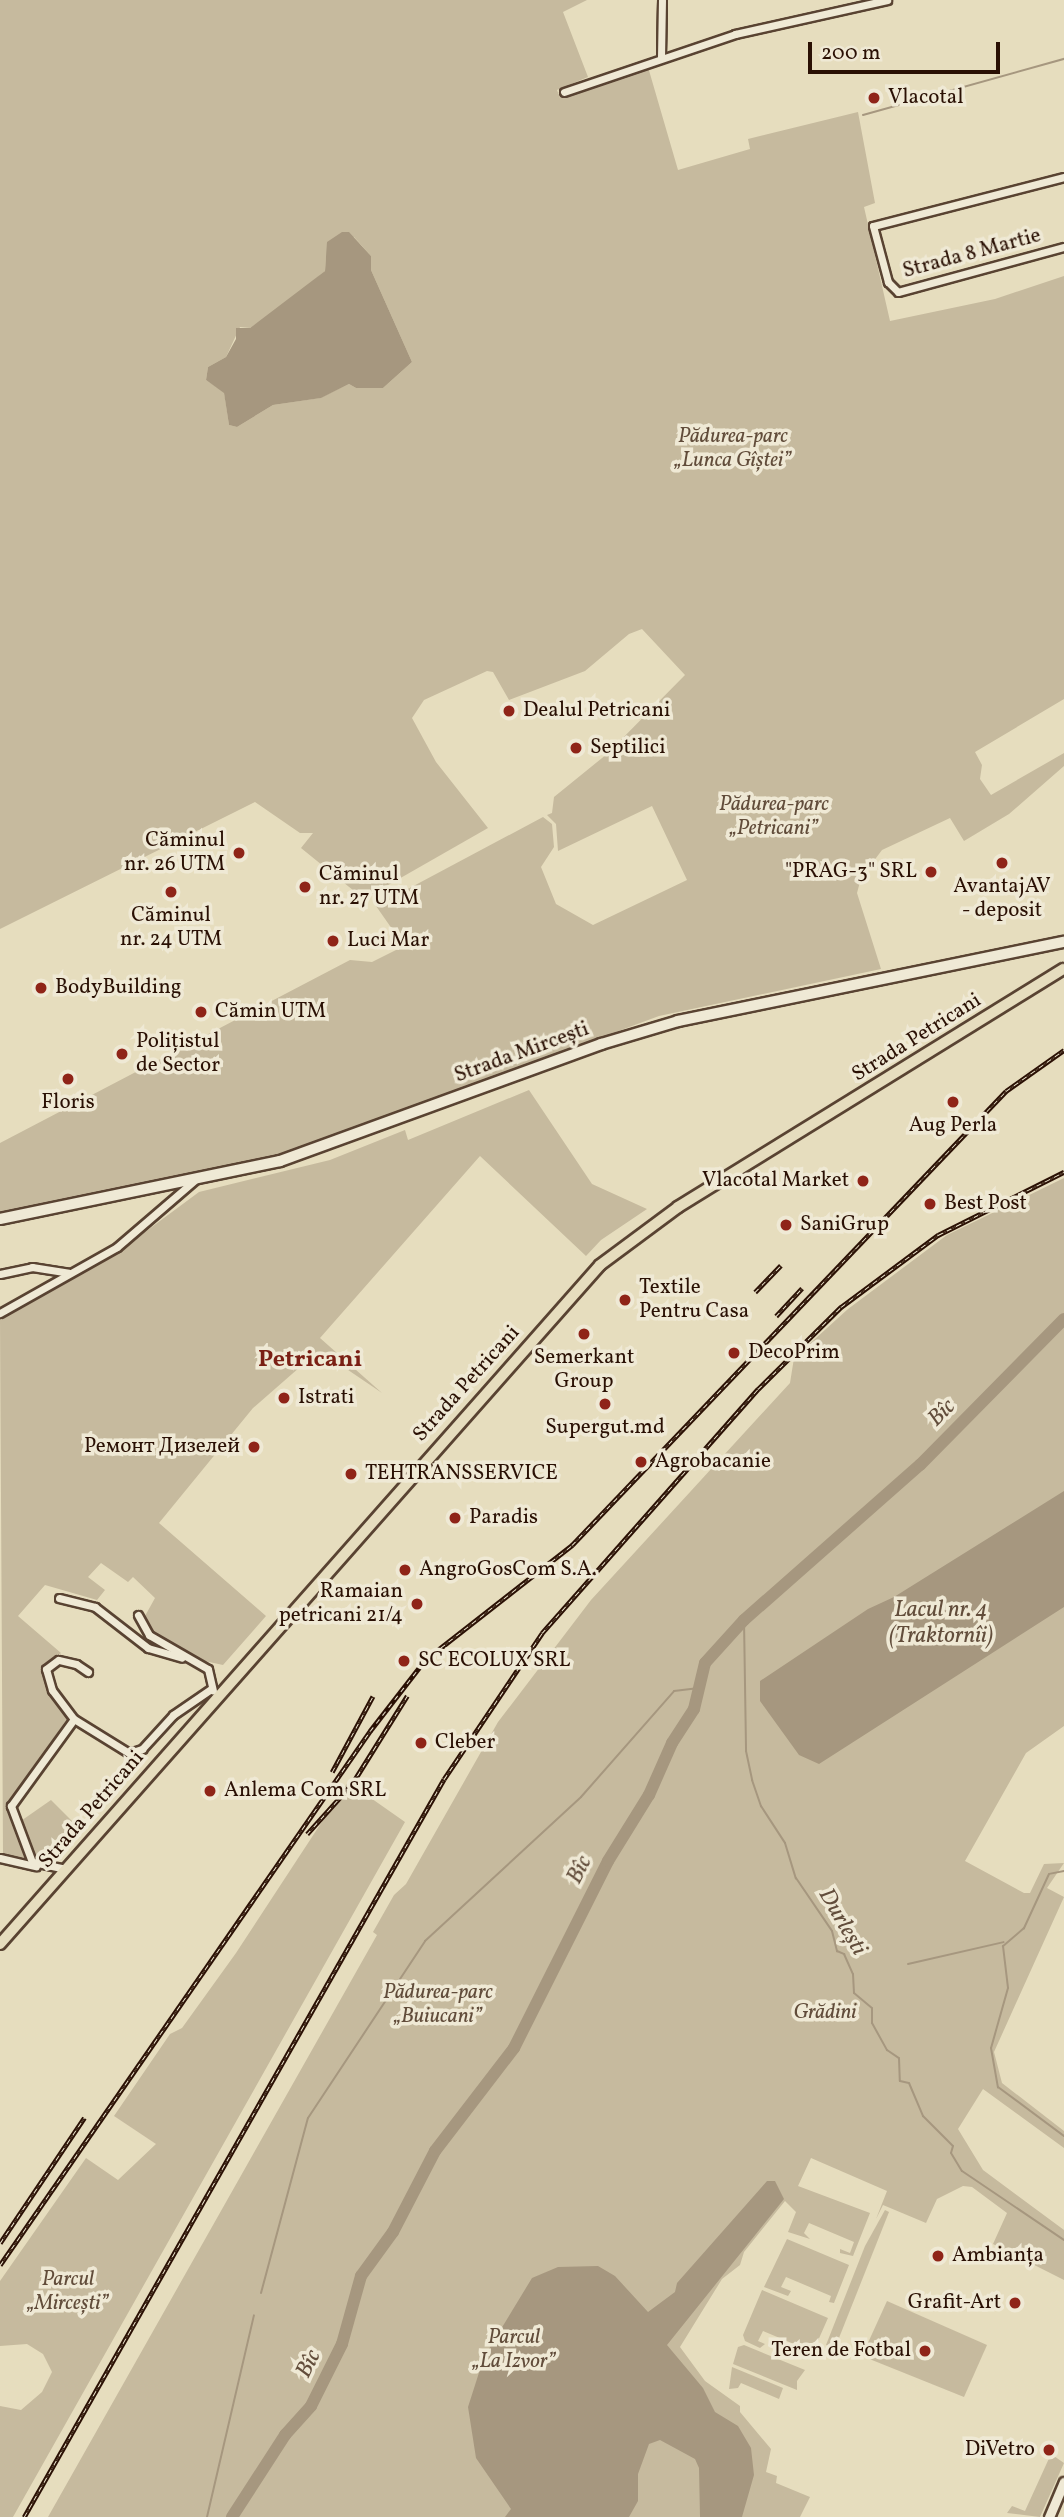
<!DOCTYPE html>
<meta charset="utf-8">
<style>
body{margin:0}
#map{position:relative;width:1064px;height:2517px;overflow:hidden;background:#e6ddbe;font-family:Vollkorn,serif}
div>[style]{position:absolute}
.green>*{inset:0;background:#c6ba9e}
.water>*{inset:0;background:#a6977f}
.stream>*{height:2px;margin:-1px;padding:0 1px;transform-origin:1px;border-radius:1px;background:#a6977f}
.river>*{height:12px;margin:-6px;padding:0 6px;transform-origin:6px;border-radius:6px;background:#a6977f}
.roads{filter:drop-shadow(2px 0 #594332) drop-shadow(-2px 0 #594332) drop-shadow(0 2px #594332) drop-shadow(0 -2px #594332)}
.minor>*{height:7px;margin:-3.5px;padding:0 3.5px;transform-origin:3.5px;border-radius:3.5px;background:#efe9d5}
.tertiary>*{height:9px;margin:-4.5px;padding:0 4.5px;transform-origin:4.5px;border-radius:4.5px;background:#efe9d5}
.secondary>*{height:10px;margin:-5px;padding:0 5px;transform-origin:5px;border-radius:5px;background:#efe9d5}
.primary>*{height:10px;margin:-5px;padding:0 5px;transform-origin:5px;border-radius:5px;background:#e6ddbe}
.rail>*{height:4.5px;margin-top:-2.25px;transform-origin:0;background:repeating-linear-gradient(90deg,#efe9d5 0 5px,#2a1004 0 10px);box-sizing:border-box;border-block:2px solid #2a1004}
.dots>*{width:19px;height:19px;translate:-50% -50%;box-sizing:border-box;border:4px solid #efe9d5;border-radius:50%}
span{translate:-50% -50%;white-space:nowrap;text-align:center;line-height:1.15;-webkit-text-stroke:7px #efe9d5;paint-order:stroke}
.poi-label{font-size:21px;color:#2a1004}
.left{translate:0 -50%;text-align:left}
.right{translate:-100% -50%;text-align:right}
.street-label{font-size:21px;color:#2a1004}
.park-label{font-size:21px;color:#614c3a;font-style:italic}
.water-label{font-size:23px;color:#624d3b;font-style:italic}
.quarter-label{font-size:24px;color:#7a1f14;font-weight:700}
.scale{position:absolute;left:808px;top:42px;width:192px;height:32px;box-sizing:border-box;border:4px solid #2a1004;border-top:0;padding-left:9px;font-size:21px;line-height:24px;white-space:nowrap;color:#2a1004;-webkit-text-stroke:5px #efe9d5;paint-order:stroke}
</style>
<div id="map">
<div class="green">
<i style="clip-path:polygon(evenodd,0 0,587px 0,563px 12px,588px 77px,557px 90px,560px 98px,648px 67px,678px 170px,750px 149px,748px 139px,858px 112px,875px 203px,864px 207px,890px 321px,995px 299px,1064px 276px,1064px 699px,975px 752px,982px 765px,980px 779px,991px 795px,1064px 753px,1064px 766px,1009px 814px,964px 841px,950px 818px,882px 850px,861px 878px,857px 893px,881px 969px,659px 1016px,292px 1152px,0 1212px,0 1143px,350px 960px,372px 962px,404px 946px,376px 906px,543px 817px,552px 824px,554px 847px,541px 867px,556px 904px,593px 925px,687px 880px,652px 806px,558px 851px,556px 824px,547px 815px,552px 813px,554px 797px,607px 754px,685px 675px,642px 629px,629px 634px,585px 671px,509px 700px,493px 672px,487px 671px,424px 700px,412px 718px,436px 762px,488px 828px,369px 896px,366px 892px,359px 895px,301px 848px,313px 833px,300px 833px,255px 802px,0 929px,0 0,354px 237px,371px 256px,371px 270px,412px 362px,383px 388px,356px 388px,349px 384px,320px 398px,273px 405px,237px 427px,229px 425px,224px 392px,206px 380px,208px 367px,226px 357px,240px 327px,250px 328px,279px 309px,325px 271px,326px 257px,354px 237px)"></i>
<i style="clip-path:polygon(529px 1090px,592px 1184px,647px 1209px,601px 1240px,586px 1256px,480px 1156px,320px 1338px,382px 1393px,326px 1355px,300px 1367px,253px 1408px,159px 1523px,266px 1616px,223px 1665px,191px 1658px,159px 1639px,147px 1626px,145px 1616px,155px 1598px,133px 1577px,128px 1582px,101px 1563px,88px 1577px,105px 1590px,97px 1600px,45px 1585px,18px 1616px,61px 1653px,43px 1669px,49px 1693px,69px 1716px,7px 1805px,18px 1823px,51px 1800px,81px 1830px,49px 1863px,3px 1854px,0 1319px,114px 1255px,199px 1192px,330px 1160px,405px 1130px,408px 1140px)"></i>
<i style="clip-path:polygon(1064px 1178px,1064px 1726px,1026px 1753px,965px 1861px,1024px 1893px,1030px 1893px,1044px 1864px,1064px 1863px,1047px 1888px,1064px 1897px,994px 2052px,1002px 2083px,1064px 2131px,1064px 2148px,983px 2089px,958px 2129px,983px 2170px,1064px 2230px,1064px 2280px,993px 2244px,1007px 2213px,972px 2187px,963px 2186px,937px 2199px,926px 2223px,883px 2205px,876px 2219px,887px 2191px,811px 2158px,798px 2186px,870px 2213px,853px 2256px,840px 2253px,840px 2249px,850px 2253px,854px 2242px,809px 2223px,804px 2233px,810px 2239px,788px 2232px,796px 2212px,785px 2201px,744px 2252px,740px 2265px,722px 2279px,680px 2347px,705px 2381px,740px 2406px,740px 2412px,771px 2449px,766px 2472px,777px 2476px,776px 2483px,810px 2497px,800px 2517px,48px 2517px,377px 1935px,373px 1932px,394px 1895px,406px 1884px,498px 1722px,591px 1600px,790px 1383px,794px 1358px,848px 1309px,947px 1235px)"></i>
<i style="clip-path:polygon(348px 1782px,405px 1822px,13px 2517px,0 2517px,0 2406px,21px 2410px,42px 2392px,52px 2372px,43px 2354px,27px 2344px,0 2346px,0 2281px,86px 2158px,118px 2180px,156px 2144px,114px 2116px,170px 2034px,182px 2028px,236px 1953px)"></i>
<i style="clip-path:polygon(885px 2210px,889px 2212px,835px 2348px,826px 2345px,865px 2246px)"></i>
<i style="clip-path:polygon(787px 2239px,849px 2265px,834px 2303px,829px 2302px,831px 2296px,786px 2277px,781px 2287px,791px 2291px,788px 2296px,764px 2287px)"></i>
<i style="clip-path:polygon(762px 2290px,828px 2318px,813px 2352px,763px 2331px,758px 2341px,765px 2344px,760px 2348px,745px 2341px,743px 2335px)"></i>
<i style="clip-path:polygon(887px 2301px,987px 2345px,964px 2397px,862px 2356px)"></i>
<i style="clip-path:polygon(744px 2345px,805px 2370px,797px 2381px,797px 2390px,733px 2364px,738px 2347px)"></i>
<i style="clip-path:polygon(732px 2367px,783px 2388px,779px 2399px,741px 2383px,738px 2388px,729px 2389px)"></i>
<i style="clip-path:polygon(1051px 2454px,1064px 2463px,1040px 2517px,1007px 2513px,1012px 2506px,1025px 2511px)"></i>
</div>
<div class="water">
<i style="clip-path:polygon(342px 232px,349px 232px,371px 256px,371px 270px,412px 362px,383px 388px,356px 388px,349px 384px,321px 398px,273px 405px,237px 427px,229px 425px,224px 393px,206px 380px,208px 367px,226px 357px,236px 339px,236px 328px,250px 328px,325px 271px,327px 242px)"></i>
<i style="clip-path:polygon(1064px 1491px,1064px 1607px,819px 1764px,799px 1755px,760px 1701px,760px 1681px,868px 1609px,894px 1597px)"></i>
<i style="clip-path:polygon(767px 2181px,775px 2181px,784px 2199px,667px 2345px,703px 2388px,715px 2412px,738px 2426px,751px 2448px,754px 2475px,742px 2517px,700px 2517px,699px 2468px,695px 2459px,660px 2440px,649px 2444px,638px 2474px,638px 2501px,629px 2517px,505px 2517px,511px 2509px,476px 2458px,468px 2407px,484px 2357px,532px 2278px,558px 2267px,598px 2266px,615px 2276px,648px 2312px,675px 2292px,677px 2283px)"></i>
</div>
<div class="stream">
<i style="left:863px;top:115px;width:209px;rotate:-15.6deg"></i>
<i style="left:744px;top:1620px;width:131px;rotate:89.1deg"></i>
<i style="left:746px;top:1751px;width:30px;rotate:78deg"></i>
<i style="left:752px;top:1780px;width:28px;rotate:71deg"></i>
<i style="left:761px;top:1806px;width:44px;rotate:57deg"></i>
<i style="left:785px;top:1843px;width:37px;rotate:73deg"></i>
<i style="left:796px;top:1878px;width:64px;rotate:55.8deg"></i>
<i style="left:832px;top:1931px;width:21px;rotate:76deg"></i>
<i style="left:837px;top:1951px;width:8px;rotate:23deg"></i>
<i style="left:844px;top:1954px;width:22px;rotate:66deg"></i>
<i style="left:853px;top:1974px;width:19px;rotate:87deg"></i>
<i style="left:854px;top:1993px;width:23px;rotate:40deg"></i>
<i style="left:872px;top:2008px;width:15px;rotate:90deg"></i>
<i style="left:872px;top:2023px;width:31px;rotate:61deg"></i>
<i style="left:887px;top:2050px;width:14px;rotate:34deg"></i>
<i style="left:899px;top:2058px;width:23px;rotate:88deg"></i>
<i style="left:900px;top:2081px;width:9px;rotate:13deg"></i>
<i style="left:909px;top:2083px;width:36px;rotate:67deg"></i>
<i style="left:923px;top:2116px;width:42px;rotate:45deg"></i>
<i style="left:953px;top:2146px;width:7px;rotate:106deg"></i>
<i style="left:951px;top:2153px;width:21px;rotate:59deg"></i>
<i style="left:962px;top:2171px;width:123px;rotate:34.1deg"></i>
<i style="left:1064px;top:1871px;width:15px;rotate:169deg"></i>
<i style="left:1049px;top:1874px;width:60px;rotate:114.8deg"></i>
<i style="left:1024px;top:1928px;width:28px;rotate:139deg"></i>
<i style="left:1003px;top:1946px;width:42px;rotate:83.2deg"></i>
<i style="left:1008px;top:1988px;width:62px;rotate:105.8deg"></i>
<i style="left:991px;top:2048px;width:40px;rotate:80deg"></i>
<i style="left:998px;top:2087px;width:82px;rotate:36.6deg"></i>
<i style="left:908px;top:1964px;width:98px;rotate:-12.9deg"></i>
<i style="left:261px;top:2293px;width:181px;rotate:-75deg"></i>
<i style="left:308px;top:2118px;width:212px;rotate:-56.5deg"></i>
<i style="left:425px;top:1941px;width:212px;rotate:-42.7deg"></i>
<i style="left:581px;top:1797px;width:141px;rotate:-48.7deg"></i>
<i style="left:674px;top:1691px;width:23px;rotate:-7deg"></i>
<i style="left:207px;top:2517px;width:207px;rotate:-76.9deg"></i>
</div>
<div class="river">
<i style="left:232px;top:2517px;width:98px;rotate:-57.1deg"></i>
<i style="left:285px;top:2435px;width:39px;rotate:-48deg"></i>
<i style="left:311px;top:2406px;width:69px;rotate:-63.4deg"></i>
<i style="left:342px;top:2344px;width:71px;rotate:-74.4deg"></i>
<i style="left:361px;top:2276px;width:54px;rotate:-54deg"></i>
<i style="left:393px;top:2232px;width:91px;rotate:-62.6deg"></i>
<i style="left:435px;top:2151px;width:130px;rotate:-52.5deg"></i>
<i style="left:514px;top:2048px;width:209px;rotate:-63.3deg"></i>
<i style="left:608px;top:1861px;width:78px;rotate:-58.2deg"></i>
<i style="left:649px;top:1795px;width:57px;rotate:-66.1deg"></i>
<i style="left:672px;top:1743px;width:40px;rotate:-57.1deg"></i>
<i style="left:694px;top:1709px;width:47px;rotate:-76.6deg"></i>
<i style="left:705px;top:1663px;width:58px;rotate:-47.8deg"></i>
<i style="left:744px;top:1620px;width:235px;rotate:-41.4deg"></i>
<i style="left:920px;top:1465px;width:205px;rotate:-45.4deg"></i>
</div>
<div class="roads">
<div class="minor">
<i style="left:661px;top:57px;width:57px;rotate:-89deg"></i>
<i style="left:564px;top:92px;width:181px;rotate:-18.7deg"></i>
<i style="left:735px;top:34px;width:156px;rotate:-12.6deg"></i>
<i style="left:1064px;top:177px;width:197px;rotate:165.6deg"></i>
<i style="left:873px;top:226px;width:58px;rotate:75deg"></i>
<i style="left:888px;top:282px;width:14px;rotate:45deg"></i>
<i style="left:898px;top:292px;width:172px;rotate:-15.2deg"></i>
<i style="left:0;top:1274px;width:33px;rotate:-12deg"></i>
<i style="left:32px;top:1267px;width:37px;rotate:9deg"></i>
<i style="left:0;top:1313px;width:134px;rotate:-29.4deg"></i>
<i style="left:117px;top:1247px;width:103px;rotate:-40.7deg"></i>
<i style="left:59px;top:1598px;width:37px;rotate:14deg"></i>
<i style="left:95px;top:1607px;width:67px;rotate:37.7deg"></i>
<i style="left:148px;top:1648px;width:35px;rotate:16deg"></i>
<i style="left:138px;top:1615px;width:23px;rotate:61deg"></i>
<i style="left:149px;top:1635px;width:68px;rotate:30deg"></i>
<i style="left:208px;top:1669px;width:22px;rotate:77deg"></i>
<i style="left:88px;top:1672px;width:14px;rotate:-146deg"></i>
<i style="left:76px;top:1664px;width:18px;rotate:-167deg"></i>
<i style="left:58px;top:1660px;width:15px;rotate:143deg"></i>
<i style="left:46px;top:1669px;width:22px;rotate:74deg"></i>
<i style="left:52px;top:1690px;width:36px;rotate:53deg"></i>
<i style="left:74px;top:1719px;width:65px;rotate:31.7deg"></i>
<i style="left:129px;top:1753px;width:14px;rotate:-17deg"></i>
<i style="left:142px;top:1749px;width:46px;rotate:-47.6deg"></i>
<i style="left:173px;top:1715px;width:46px;rotate:-34.4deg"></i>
<i style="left:0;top:1858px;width:37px;rotate:13deg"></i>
<i style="left:66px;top:1869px;width:35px;rotate:-168deg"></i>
<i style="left:32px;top:1862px;width:60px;rotate:-110.6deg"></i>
<i style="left:11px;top:1806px;width:107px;rotate:-54.1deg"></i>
</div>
<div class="tertiary">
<i style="left:1049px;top:2517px;width:38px;rotate:-67deg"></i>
</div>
<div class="secondary">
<i style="left:0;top:1219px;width:286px;rotate:-11.7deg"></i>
<i style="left:280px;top:1161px;width:342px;rotate:-20deg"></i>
<i style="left:601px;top:1044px;width:80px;rotate:-16.6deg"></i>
<i style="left:678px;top:1021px;width:394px;rotate:-11.6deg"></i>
</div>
<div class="primary">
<i style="left:0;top:1944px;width:906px;rotate:-48.53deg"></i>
<i style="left:600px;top:1265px;width:97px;rotate:-36.6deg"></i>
<i style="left:678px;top:1207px;width:453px;rotate:-31.7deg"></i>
</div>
</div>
<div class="rail">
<i style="left:755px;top:1292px;width:37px;rotate:-46deg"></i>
<i style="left:776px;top:1316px;width:38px;rotate:-47deg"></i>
<i style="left:332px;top:1772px;width:86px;rotate:-61.7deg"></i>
<i style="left:307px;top:1834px;width:67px;rotate:-48deg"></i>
<i style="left:352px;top:1784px;width:104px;rotate:-58deg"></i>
<i style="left:0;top:2243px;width:151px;rotate:-56.1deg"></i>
<i style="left:0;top:2265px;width:650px;rotate:-55.28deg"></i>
<i style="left:370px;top:1731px;width:90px;rotate:-52.2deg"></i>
<i style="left:425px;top:1660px;width:187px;rotate:-38deg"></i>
<i style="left:572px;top:1545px;width:628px;rotate:-46.29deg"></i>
<i style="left:1006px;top:1091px;width:71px;rotate:-35.3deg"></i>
<i style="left:24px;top:2517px;width:849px;rotate:-60.36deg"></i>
<i style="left:444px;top:1779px;width:176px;rotate:-56.1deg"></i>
<i style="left:542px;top:1633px;width:326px;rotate:-48.5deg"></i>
<i style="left:758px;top:1389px;width:117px;rotate:-44.7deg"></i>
<i style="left:841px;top:1307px;width:121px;rotate:-36.6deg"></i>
<i style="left:938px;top:1235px;width:141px;rotate:-26.6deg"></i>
</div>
<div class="dots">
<i style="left:874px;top:98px;background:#8f2418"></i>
<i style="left:509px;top:711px;background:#8f2418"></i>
<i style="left:576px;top:748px;background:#8f2418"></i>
<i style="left:239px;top:853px;background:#8f2418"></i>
<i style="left:1002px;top:863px;background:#8f2418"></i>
<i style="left:931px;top:872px;background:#8f2418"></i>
<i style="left:305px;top:887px;background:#8f2418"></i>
<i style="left:171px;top:892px;background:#8f2418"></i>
<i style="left:333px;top:941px;background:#8f2418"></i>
<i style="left:41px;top:988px;background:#8f2418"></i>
<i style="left:201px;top:1012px;background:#8f2418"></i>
<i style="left:122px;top:1054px;background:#8f2418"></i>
<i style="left:68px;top:1079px;background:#8f2418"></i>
<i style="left:953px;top:1102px;background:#8f2418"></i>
<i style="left:863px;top:1181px;background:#8f2418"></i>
<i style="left:930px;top:1204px;background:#8f2418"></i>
<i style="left:786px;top:1225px;background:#8f2418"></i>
<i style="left:625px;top:1300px;background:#8f2418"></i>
<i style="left:584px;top:1334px;background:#8f2418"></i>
<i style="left:734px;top:1353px;background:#8f2418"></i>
<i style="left:284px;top:1398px;background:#8f2418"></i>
<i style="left:605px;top:1404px;background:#8f2418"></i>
<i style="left:254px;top:1447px;background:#8f2418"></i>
<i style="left:641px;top:1462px;background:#8f2418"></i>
<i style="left:351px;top:1474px;background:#8f2418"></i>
<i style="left:455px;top:1518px;background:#8f2418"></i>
<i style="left:405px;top:1570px;background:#8f2418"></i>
<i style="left:417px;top:1604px;background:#8f2418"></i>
<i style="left:404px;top:1661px;background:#8f2418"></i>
<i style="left:421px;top:1743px;background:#8f2418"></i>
<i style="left:210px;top:1791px;background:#8f2418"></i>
<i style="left:938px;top:2256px;background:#8f2418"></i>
<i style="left:1015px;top:2303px;background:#8f2418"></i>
<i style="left:925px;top:2351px;background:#8f2418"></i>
<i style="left:1049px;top:2450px;background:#8f2418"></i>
</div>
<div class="poi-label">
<span class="left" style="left:888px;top:98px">Vlacotal</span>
<span class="left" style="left:523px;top:711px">Dealul Petricani</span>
<span class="left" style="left:590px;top:748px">Septilici</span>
<span class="right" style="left:225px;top:853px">Căminul<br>nr. 26 UTM</span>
<span class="right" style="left:917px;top:872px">"PRAG-3" SRL</span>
<span class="left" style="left:319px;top:887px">Căminul<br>nr. 27 UTM</span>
<span style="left:1002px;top:899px">AvantajAV<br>- deposit</span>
<span style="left:171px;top:928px">Căminul<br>nr. 24 UTM</span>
<span class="left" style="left:347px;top:941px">Luci Mar</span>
<span class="left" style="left:55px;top:988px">BodyBuilding</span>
<span class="left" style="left:215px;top:1012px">Cămin UTM</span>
<span class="left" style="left:136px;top:1054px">Polițistul<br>de Sector</span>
<span style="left:68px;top:1103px">Floris</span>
<span style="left:953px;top:1126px">Aug Perla</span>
<span class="right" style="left:849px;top:1181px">Vlacotal Market</span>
<span class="left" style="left:944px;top:1204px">Best Post</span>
<span class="left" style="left:800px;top:1225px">SaniGrup</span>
<span class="left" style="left:639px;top:1300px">Textile<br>Pentru Casa</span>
<span class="left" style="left:748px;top:1353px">DecoPrim</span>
<span style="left:584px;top:1370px">Semerkant<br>Group</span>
<span class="left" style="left:298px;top:1398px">Istrati</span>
<span style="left:605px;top:1428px">Supergut.md</span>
<span class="right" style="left:240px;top:1447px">Ремонт Дизелей</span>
<span class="left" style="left:655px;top:1462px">Agrobacanie</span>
<span class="left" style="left:365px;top:1474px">TEHTRANSSERVICE</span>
<span class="left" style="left:469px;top:1518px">Paradis</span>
<span class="left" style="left:419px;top:1570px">AngroGosCom S.A.</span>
<span class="right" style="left:403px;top:1604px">Ramaian<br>petricani 21/4</span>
<span class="left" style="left:418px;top:1661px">SC ECOLUX SRL</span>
<span class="left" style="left:435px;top:1743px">Cleber</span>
<span class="left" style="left:224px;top:1791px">Anlema Com SRL</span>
<span class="left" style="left:952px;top:2256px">Ambianța</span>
<span class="right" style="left:1001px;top:2303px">Grafit-Art</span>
<span class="right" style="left:911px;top:2351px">Teren de Fotbal</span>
<span class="right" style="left:1035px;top:2450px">DiVetro</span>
</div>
<div class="street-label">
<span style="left:972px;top:254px;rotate:-15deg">Strada 8 Martie</span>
<span style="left:917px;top:1038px;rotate:-32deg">Strada Petricani</span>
<span style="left:522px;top:1053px;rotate:-20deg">Strada Mircești</span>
<span style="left:467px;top:1384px;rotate:-48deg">Strada Petricani</span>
<span style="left:92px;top:1810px;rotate:-49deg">Strada Petricani</span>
</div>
<div class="park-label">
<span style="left:733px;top:449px">Pădurea-parc<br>„Lunca Gîștei”</span>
<span style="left:774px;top:817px">Pădurea-parc<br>„Petricani”</span>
<span style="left:438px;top:2005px">Pădurea-parc<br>„Buiucani”</span>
<span style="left:825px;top:2013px">Grădini</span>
<span style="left:68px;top:2292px">Parcul<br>„Mircești”</span>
<span style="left:514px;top:2350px">Parcul<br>„La Izvor”</span>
</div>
<div class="water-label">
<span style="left:942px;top:1413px;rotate:-45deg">Bîc</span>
<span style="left:941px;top:1623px">Lacul nr. 4<br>(Traktornîi)</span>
<span style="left:580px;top:1870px;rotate:-63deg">Bîc</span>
<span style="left:842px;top:1922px;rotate:60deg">Durlești</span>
<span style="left:309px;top:2364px;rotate:-64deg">Bîc</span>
</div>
<div class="quarter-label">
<span style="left:310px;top:1361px">Petricani</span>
</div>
<div class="scale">200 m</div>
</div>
